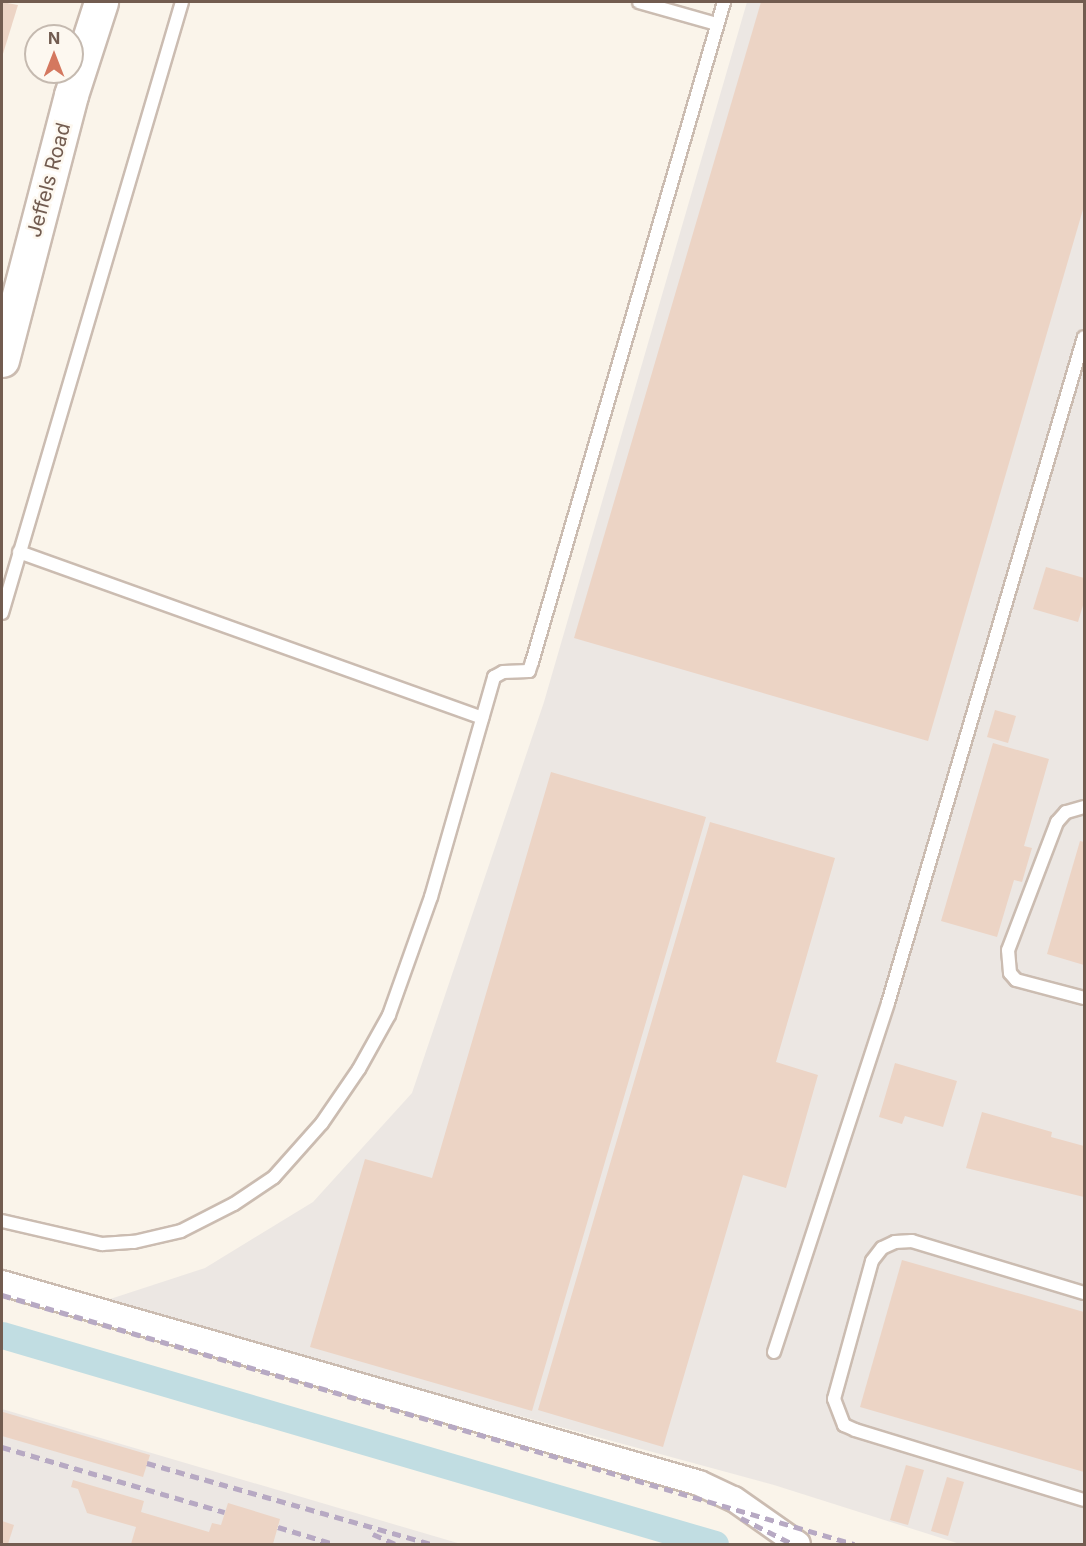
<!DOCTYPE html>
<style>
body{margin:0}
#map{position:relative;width:1086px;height:1546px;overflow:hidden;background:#faf4ea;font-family:Inter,sans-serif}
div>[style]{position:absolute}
.industrial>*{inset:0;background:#ece7e3}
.canal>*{height:27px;margin:-13.5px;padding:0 13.5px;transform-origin:13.5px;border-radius:13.5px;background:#c1dde2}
.building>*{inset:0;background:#ecd4c5}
.roads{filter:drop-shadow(2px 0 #cbbcb1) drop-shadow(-2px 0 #cbbcb1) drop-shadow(0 2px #cbbcb1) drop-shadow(0 -2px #cbbcb1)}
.lane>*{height:12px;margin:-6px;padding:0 6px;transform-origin:6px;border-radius:6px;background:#fff}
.street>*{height:24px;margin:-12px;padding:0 12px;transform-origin:12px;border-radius:12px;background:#fff}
.secondary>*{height:33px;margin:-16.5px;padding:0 16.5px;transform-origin:16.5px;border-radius:16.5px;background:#fff}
.rail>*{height:4.5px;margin-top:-2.25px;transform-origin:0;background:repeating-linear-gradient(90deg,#b7a9c3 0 9px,transparent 0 15px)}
span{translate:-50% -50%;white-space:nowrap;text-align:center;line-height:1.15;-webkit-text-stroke:5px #fdf8f0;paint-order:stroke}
.street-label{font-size:20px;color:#725c50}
.frame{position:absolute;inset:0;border:3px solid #725c50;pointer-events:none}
.north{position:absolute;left:24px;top:24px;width:60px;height:60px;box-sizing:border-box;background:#fdf8f0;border:2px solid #c5bab0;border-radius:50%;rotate:0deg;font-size:16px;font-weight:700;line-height:24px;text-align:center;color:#725c50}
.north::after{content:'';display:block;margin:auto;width:21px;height:27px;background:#d4785f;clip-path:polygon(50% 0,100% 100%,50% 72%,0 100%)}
</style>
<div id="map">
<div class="industrial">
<i style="clip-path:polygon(747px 2px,1084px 2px,1084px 1544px,960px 1544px,774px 1485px,101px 1302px,205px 1268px,313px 1202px,412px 1093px,544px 702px)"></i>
<i style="clip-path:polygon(2px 1409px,461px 1544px,2px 1544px)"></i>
</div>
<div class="canal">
<i style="left:2px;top:1335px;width:743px;rotate:16.34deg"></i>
</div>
<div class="building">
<i style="clip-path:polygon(2px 2px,18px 5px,2px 57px)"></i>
<i style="clip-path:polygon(761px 2px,1084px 2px,1084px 206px,928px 741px,574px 638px)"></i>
<i style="clip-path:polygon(1046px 567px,1084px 578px,1084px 602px,1078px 622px,1033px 609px)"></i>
<i style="clip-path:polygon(995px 710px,1016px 716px,1008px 743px,987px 737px)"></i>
<i style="clip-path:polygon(993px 743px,1049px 759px,1024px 846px,1032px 848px,1022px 882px,1014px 880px,997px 937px,941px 921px)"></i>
<i style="clip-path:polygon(551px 772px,706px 817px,532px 1411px,310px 1347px,365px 1159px,432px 1178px)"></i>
<i style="clip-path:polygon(710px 822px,835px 858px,776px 1062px,818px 1075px,786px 1188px,743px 1175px,663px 1447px,538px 1410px)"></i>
<i style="clip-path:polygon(1080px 841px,1084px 842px,1084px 965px,1047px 954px)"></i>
<i style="clip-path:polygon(895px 1063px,957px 1081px,943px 1127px,905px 1116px,902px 1124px,879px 1117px)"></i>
<i style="clip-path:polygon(982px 1112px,1052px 1132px,1051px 1137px,1084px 1146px,1084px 1197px,966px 1168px)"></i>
<i style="clip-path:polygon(902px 1260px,1084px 1312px,1084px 1472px,860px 1407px)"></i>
<i style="clip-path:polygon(3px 1412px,150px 1455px,143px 1477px,2px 1436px)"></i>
<i style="clip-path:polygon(906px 1465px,924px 1470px,908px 1525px,890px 1520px)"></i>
<i style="clip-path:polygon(947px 1477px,964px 1482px,948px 1536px,931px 1531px)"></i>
<i style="clip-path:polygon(73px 1480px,144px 1501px,141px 1512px,209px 1532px,212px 1523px,221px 1525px,228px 1503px,280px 1519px,273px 1544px,131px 1544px,136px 1527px,87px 1513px,78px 1489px,71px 1487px)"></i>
<i style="clip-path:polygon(2px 1521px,14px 1525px,8px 1544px,2px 1544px)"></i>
</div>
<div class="roads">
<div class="lane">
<i style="left:639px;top:2px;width:81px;rotate:15.8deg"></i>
<i style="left:19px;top:552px;width:492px;rotate:19.7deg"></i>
<i style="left:2px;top:613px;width:637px;rotate:-73.59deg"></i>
<i style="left:1084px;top:807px;width:19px;rotate:164deg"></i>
<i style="left:1066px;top:812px;width:13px;rotate:132deg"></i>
<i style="left:1057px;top:822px;width:137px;rotate:110.9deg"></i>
<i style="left:1008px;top:950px;width:23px;rotate:85deg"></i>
<i style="left:1010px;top:973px;width:9px;rotate:49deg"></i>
<i style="left:1016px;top:980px;width:70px;rotate:14.8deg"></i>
<i style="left:2px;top:1221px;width:103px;rotate:13deg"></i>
<i style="left:102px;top:1244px;width:32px;rotate:-4deg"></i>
<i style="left:134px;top:1242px;width:48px;rotate:-13.2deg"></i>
<i style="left:181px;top:1231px;width:59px;rotate:-27deg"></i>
<i style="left:234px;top:1204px;width:48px;rotate:-34deg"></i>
<i style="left:274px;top:1177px;width:72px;rotate:-48.4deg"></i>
<i style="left:322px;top:1123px;width:65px;rotate:-55.6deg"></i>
<i style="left:359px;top:1069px;width:62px;rotate:-60.9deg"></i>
<i style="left:389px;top:1015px;width:125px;rotate:-70.4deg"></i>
<i style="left:431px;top:897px;width:229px;rotate:-74deg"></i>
<i style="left:494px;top:677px;width:10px;rotate:-29deg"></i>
<i style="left:503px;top:672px;width:26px;rotate:-2deg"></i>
<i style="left:529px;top:671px;width:9px;rotate:-72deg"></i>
<i style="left:532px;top:662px;width:687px;rotate:-73.78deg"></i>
<i style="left:1084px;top:1293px;width:180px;rotate:-163.2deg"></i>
<i style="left:912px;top:1241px;width:17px;rotate:177deg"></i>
<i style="left:895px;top:1242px;width:14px;rotate:155deg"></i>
<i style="left:882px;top:1248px;width:16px;rotate:128deg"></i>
<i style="left:872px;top:1261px;width:143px;rotate:105.4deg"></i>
<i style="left:834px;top:1399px;width:28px;rotate:69deg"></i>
<i style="left:844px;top:1425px;width:12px;rotate:24deg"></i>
<i style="left:855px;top:1430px;width:239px;rotate:17deg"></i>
<i style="left:774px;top:1352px;width:367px;rotate:-71.9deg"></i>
<i style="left:888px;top:1003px;width:694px;rotate:-73.6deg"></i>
</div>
<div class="street">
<i style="left:2px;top:1283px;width:725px;rotate:16.01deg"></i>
<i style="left:699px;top:1483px;width:38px;rotate:25deg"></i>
<i style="left:734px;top:1499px;width:78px;rotate:35.1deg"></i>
</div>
<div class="secondary">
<i style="left:2px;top:360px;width:274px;rotate:-75.4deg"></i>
<i style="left:71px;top:95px;width:98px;rotate:-72.1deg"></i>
</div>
</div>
<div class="rail">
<i style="left:2px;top:1295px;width:888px;rotate:16.29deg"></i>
<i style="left:2px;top:1447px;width:232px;rotate:16.3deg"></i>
<i style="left:147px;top:1463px;width:295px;rotate:15.9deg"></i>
<i style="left:741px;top:1518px;width:58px;rotate:26.6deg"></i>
<i style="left:278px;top:1527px;width:59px;rotate:16.9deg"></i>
<i style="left:373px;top:1534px;width:24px;rotate:24deg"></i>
</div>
<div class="street-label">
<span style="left:49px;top:180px;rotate:-75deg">Jeffels Road</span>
</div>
<div class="frame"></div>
<div class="north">N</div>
</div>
